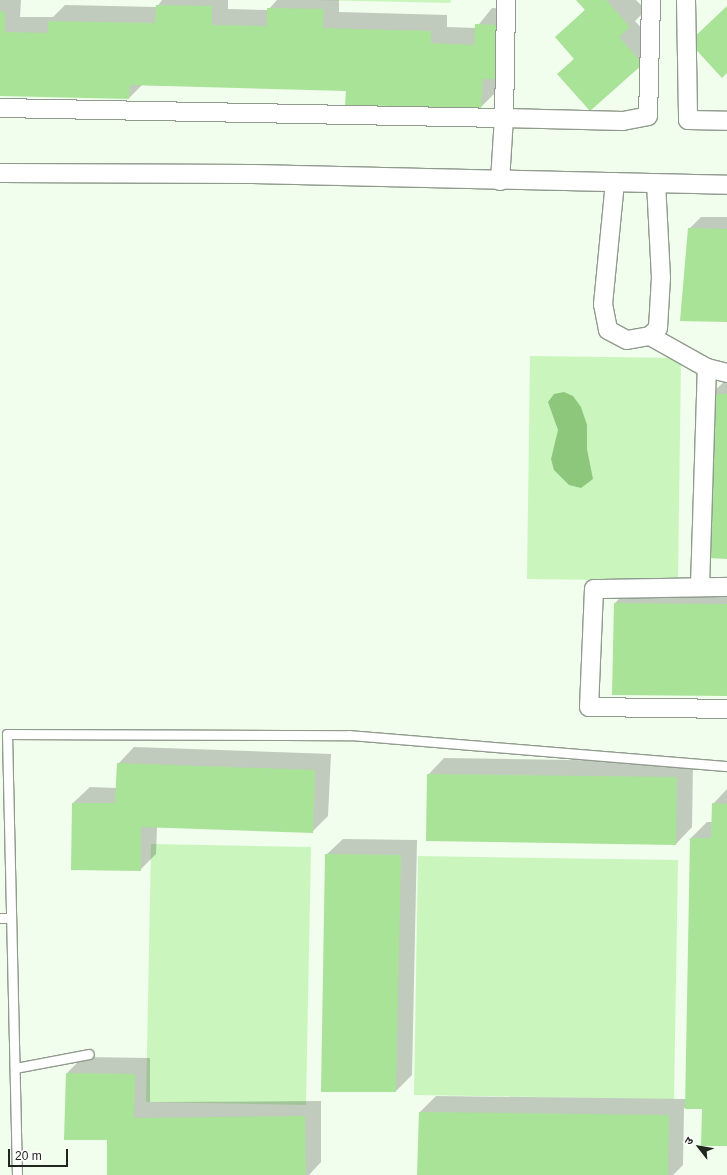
<!DOCTYPE html>
<meta charset="utf-8">
<style>
body{margin:0}
#map{position:relative;width:727px;height:1175px;overflow:hidden;background:#f1fded;font-family:Helvetica,"Noto Sans Devanagari",sans-serif}
div>[style]{position:absolute}
.green>*{inset:0;background:#caf6be}
.water>*{inset:0;background:#8dc77c}
.shadow>*{inset:0;background:#0003}
.building>*{inset:0;background:#a9e397}
.roads{filter:drop-shadow(1px 0 #909b8d) drop-shadow(-1px 0 #909b8d) drop-shadow(0 1px #909b8d) drop-shadow(0 -1px #909b8d)}
.service>*{height:9px;margin:-4.5px;padding:0 4.5px;transform-origin:4.5px;border-radius:4.5px;background:#fff}
.minor>*{height:18px;margin:-9px;padding:0 9px;transform-origin:9px;border-radius:9px;background:#fff}
span{translate:-50% -50%;white-space:nowrap;text-align:center;line-height:1.15;-webkit-text-stroke:3px #fff;paint-order:stroke}
.north{position:absolute;left:679px;top:1127px;width:40px;height:40px;-webkit-text-stroke:3px #fff;paint-order:stroke;rotate:301deg;font-size:11px;font-weight:700;line-height:16px;text-align:center;color:#212520}
.north::after{content:'';display:block;margin:auto;width:14px;height:18px;background:#212520;clip-path:polygon(50% 0,100% 100%,50% 72%,0 100%)}
.scale{position:absolute;left:8px;top:1149px;width:60px;height:18px;box-sizing:border-box;border:2px solid #212520;border-top:0;padding-left:5px;font-size:12px;line-height:14px;white-space:nowrap;color:#212520;-webkit-text-stroke:3px #fff;paint-order:stroke}
</style>
<div id="map">
<div class="green">
<i style="clip-path:polygon(313px 0,451px 0,450px 3px)"></i>
<i style="clip-path:polygon(530px 356px,681px 358px,678px 581px,527px 579px)"></i>
<i style="clip-path:polygon(151px 844px,311px 847px,306px 1105px,146px 1102px)"></i>
<i style="clip-path:polygon(418px 856px,678px 860px,674px 1099px,414px 1095px)"></i>
</div>
<div class="water">
<i style="clip-path:polygon(564px 392px,573px 396px,581px 407px,587px 425px,587px 449px,593px 479px,581px 488px,569px 485px,554px 470px,551px 459px,558px 430px,548px 402px,554px 394px)"></i>
</div>
<div class="shadow">
<i style="clip-path:polygon(0 0,21px 0,20px 17px,53px 17px,65px 5px,157px 7px,162px 0,228px 0,228px 9px,268px 10px,277px 0,339px 0,339px 12px,447px 15px,447px 27px,476px 28px,492px 8px,514px 9px,497px 91px,481px 107px,347px 90px,142px 85px,129px 98px,0 95px)"></i>
<i style="clip-path:polygon(578px 0,636px 0,646px 10px,635px 21px,659px 48px,642px 64px,559px 74px,575px 58px,556px 37px,586px 9px)"></i>
<i style="clip-path:polygon(701px 217px,727px 217px,727px 320px,689px 229px)"></i>
<i style="clip-path:polygon(727px 379px,727px 558px,711px 394px)"></i>
<i style="clip-path:polygon(631px 587px,727px 588px,727px 695px,615px 603px)"></i>
<i style="clip-path:polygon(134px 747px,331px 754px,328px 816px,312px 832px,157px 826px,156px 854px,140px 870px,73px 803px,90px 787px,117px 788px,118px 764px)"></i>
<i style="clip-path:polygon(444px 758px,693px 762px,692px 827px,676px 844px,428px 775px)"></i>
<i style="clip-path:polygon(727px 789px,727px 1145px,703px 1108px,684px 1108px,683px 1165px,673px 1175px,418px 1175px,420px 1112px,436px 1096px,686px 1099px,691px 838px,707px 822px,712px 822px,713px 804px)"></i>
<i style="clip-path:polygon(343px 839px,417px 840px,412px 1075px,396px 1091px,326px 855px)"></i>
<i style="clip-path:polygon(83px 1057px,150px 1058px,150px 1102px,321px 1101px,321px 1162px,309px 1175px,108px 1175px,108px 1140px,67px 1073px)"></i>
</div>
<div class="building">
<i style="clip-path:polygon(576px 0,606px 0,630px 27px,619px 37px,643px 64px,590px 111px,557px 74px,574px 59px,555px 37px,585px 10px)"></i>
<i style="clip-path:polygon(156px 5px,212px 6px,212px 25px,267px 26px,267px 8px,324px 9px,323px 28px,431px 31px,431px 43px,474px 45px,475px 24px,498px 25px,496px 79px,483px 79px,481px 108px,345px 105px,346px 91px,130px 85px,129px 99px,0 96px,0 11px,5px 12px,5px 32px,48px 33px,48px 21px,155px 23px)"></i>
<i style="clip-path:polygon(727px 6px,727px 73px,722px 78px,689px 42px)"></i>
<i style="clip-path:polygon(688px 228px,727px 229px,727px 322px,680px 321px)"></i>
<i style="clip-path:polygon(710px 394px,727px 394px,727px 559px,708px 558px)"></i>
<i style="clip-path:polygon(614px 603px,727px 604px,727px 696px,612px 695px)"></i>
<i style="clip-path:polygon(117px 763px,315px 770px,313px 833px,141px 827px,141px 871px,71px 870px,72px 803px,115px 803px)"></i>
<i style="clip-path:polygon(427px 774px,677px 777px,676px 845px,426px 841px)"></i>
<i style="clip-path:polygon(712px 803px,727px 804px,727px 1146px,701px 1146px,702px 1109px,685px 1109px,690px 838px,711px 838px)"></i>
<i style="clip-path:polygon(325px 854px,401px 855px,396px 1092px,321px 1092px)"></i>
<i style="clip-path:polygon(66px 1073px,135px 1074px,134px 1118px,305px 1116px,306px 1175px,107px 1175px,107px 1140px,64px 1140px)"></i>
<i style="clip-path:polygon(419px 1112px,669px 1115px,668px 1175px,417px 1175px)"></i>
</div>
<div class="roads">
<div class="service">
<i style="left:0;top:918px;width:11px"></i>
<i style="left:15px;top:1068px;width:75px;rotate:-10.7deg"></i>
<i style="left:17px;top:1175px;width:441px;rotate:-91.3deg"></i>
<i style="left:7px;top:734px;width:342px;rotate:0.2deg"></i>
<i style="left:349px;top:735px;width:379px;rotate:4.7deg"></i>
</div>
<div class="minor">
<i style="left:686px;top:0;width:120px;rotate:89deg"></i>
<i style="left:688px;top:120px;width:39px;rotate:1deg"></i>
<i style="left:0;top:108px;width:504px;rotate:1.14deg"></i>
<i style="left:504px;top:118px;width:118px;rotate:-89deg"></i>
<i style="left:0;top:173px;width:253px;rotate:0.2deg"></i>
<i style="left:253px;top:174px;width:474px;rotate:1.3deg"></i>
<i style="left:500px;top:181px;width:63px;rotate:-86.4deg"></i>
<i style="left:504px;top:118px;width:119px;rotate:1.4deg"></i>
<i style="left:623px;top:121px;width:25px;rotate:-11deg"></i>
<i style="left:648px;top:116px;width:116px;rotate:-88.5deg"></i>
<i style="left:615px;top:182px;width:123px;rotate:95.6deg"></i>
<i style="left:603px;top:304px;width:26px;rotate:79deg"></i>
<i style="left:608px;top:330px;width:21px;rotate:28deg"></i>
<i style="left:627px;top:340px;width:23px;rotate:-10deg"></i>
<i style="left:650px;top:336px;width:11px;rotate:-45deg"></i>
<i style="left:658px;top:328px;width:50px;rotate:-86.6deg"></i>
<i style="left:661px;top:278px;width:95px;rotate:-93deg"></i>
<i style="left:650px;top:336px;width:65px;rotate:29.3deg"></i>
<i style="left:707px;top:368px;width:21px;rotate:14deg"></i>
<i style="left:700px;top:587px;width:219px;rotate:-88.2deg"></i>
<i style="left:727px;top:587px;width:133px;rotate:179.1deg"></i>
<i style="left:594px;top:589px;width:118px;rotate:92.4deg"></i>
<i style="left:589px;top:707px;width:138px;rotate:0.8deg"></i>
</div>
</div>
<div class="north">उ</div>
<div class="scale">20 m</div>
</div>
